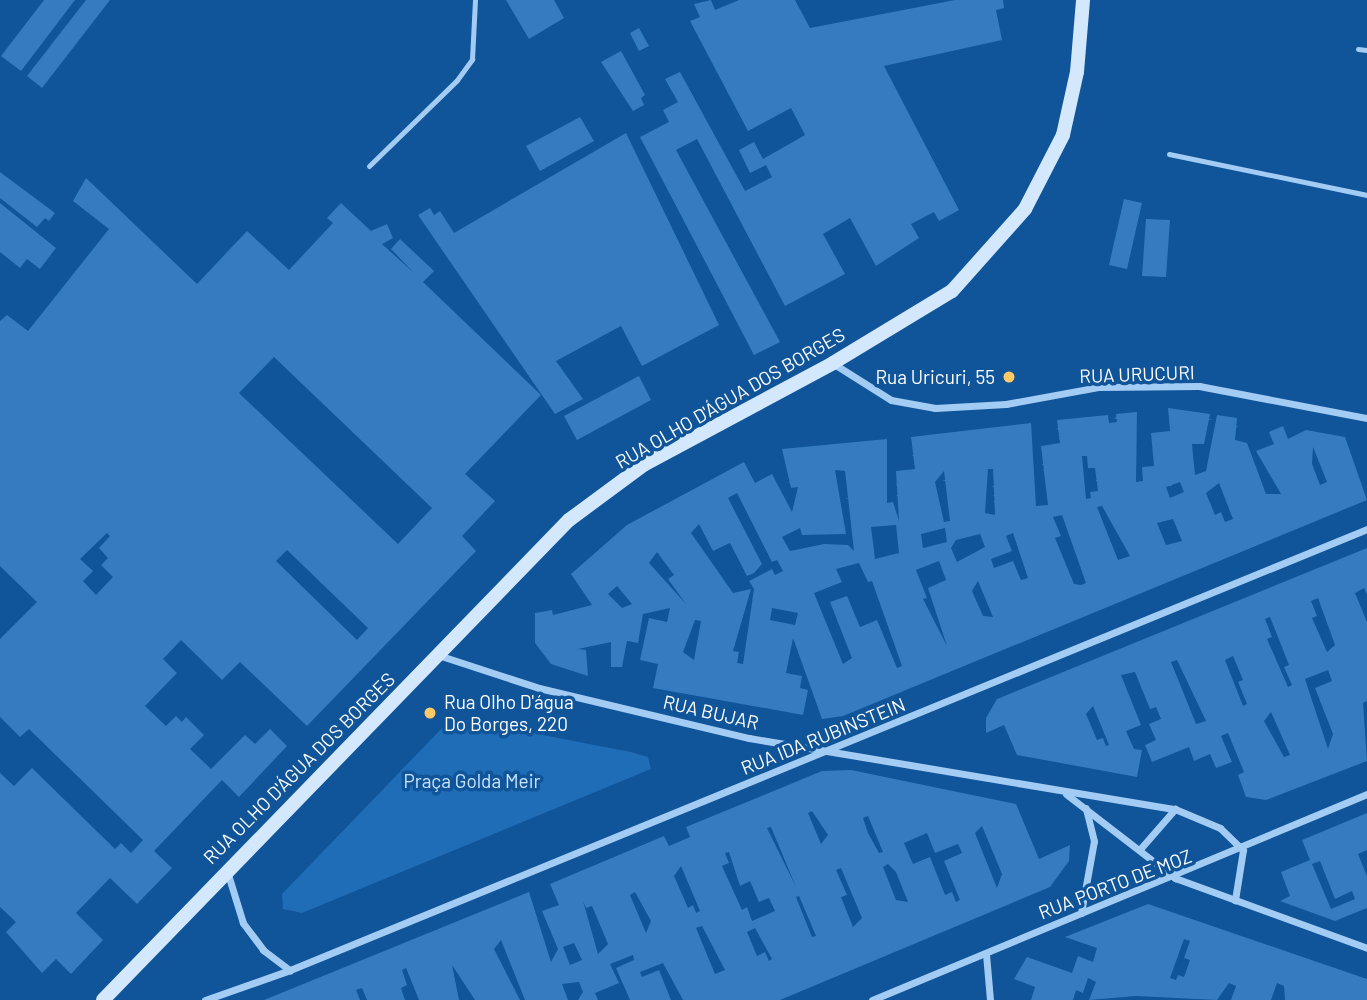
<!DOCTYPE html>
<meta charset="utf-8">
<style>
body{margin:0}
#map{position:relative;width:1367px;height:1000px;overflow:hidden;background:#105499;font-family:Barlow,sans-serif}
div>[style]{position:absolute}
.green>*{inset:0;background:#1f6cb7}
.building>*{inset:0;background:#347bc0}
.service>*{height:5px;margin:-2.5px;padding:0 2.5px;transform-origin:2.5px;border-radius:2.5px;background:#a3ccf4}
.minor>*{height:7px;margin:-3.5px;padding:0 3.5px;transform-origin:3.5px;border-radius:3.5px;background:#a3ccf4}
.secondary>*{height:14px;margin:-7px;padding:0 7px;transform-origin:7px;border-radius:7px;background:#d3e8fd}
.dots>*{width:19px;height:19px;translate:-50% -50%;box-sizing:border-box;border:4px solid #105499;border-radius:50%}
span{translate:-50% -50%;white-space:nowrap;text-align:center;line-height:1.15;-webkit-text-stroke:7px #105499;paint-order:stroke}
.street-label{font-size:19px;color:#fff}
.poi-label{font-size:19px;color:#fff}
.right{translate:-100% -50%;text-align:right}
.left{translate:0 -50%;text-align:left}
.park-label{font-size:19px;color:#cbe5fe}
</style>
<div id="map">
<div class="green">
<i style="clip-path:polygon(465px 720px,631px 752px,648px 757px,651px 769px,302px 913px,283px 909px,282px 894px,445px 725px)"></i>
</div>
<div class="building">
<i style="clip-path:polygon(44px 0,75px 0,21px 71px,1px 56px)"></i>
<i style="clip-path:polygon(86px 0,110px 0,42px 88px,27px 76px)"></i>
<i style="clip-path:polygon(506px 0,554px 0,564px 18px,529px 39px)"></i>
<i style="clip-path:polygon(711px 0,715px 10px,739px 0,795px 0,810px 28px,955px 0,1003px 0,1004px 8px,996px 10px,1002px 40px,884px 66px,959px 210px,939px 221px,934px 212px,911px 224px,919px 238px,876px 266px,850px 218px,823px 234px,845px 274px,785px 306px,697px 139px,676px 150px,780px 342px,754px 355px,640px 137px,669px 122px,663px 110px,678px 102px,665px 79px,680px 72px,745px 191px,772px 177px,766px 165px,750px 173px,739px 150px,754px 142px,763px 159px,805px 135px,791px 108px,748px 131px,690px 21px,700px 17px,694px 4px)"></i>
<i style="clip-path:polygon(639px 28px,649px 46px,639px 51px,630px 33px)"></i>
<i style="clip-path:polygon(621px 51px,645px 95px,641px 98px,644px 105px,633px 111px,601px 62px)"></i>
<i style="clip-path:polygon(580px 117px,594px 141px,540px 171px,526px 146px)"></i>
<i style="clip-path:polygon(626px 133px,719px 325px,642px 366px,621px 326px,556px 361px,583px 399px,555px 414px,418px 215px,430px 208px,434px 215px,440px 211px,454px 233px)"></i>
<i style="clip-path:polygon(0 172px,55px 213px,49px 221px,45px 218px,37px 227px,0 198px)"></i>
<i style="clip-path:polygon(evenodd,86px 178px,197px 284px,247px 231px,289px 270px,333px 223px,327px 218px,341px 203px,371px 231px,387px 224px,393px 238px,382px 244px,414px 273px,391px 249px,400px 239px,434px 271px,423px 282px,541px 395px,465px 474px,495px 501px,462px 536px,476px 551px,307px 726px,240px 662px,222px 680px,181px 640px,163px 659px,177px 673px,145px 706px,166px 726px,176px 716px,182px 722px,186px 717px,204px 735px,190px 749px,211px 769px,245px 735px,255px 744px,270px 729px,287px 746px,239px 797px,222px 780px,154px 851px,172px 868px,137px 904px,110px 878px,76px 913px,103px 940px,71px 974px,56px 959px,42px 973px,6px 932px,16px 922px,0 907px,0 773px,14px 786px,32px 768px,115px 849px,121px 843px,131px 853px,143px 840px,29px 729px,20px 737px,0 717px,0 639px,37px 602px,0 566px,0 321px,7px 315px,28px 331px,109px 229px,73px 201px,86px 178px,274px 357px,432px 508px,398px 544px,239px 393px,274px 357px,86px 178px,107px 533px,110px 536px,99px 548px,108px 558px,101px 565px,113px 577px,96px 595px,83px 581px,93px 571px,80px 559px,107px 533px,86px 178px,287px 550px,368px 628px,357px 640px,276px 561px,287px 550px)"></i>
<i style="clip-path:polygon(1124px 199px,1142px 203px,1127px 269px,1109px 265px)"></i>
<i style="clip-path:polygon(0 203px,56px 248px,40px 269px,27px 259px,20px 268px,0 252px)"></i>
<i style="clip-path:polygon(1146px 219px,1170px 220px,1166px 277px,1142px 276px)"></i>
<i style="clip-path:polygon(639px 376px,651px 400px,577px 440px,564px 416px)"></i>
<i style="clip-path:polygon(evenodd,1168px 408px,1210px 414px,1204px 444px,1192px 444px,1195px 475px,1206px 471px,1217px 415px,1237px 418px,1235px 440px,1247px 443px,1266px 494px,1281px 494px,1256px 451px,1274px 444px,1269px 432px,1283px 426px,1288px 439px,1306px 430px,1345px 437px,1367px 500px,843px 716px,822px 719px,793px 638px,786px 673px,802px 676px,800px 688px,808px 690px,803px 715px,653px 688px,658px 664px,640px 660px,649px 618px,667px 622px,670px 608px,643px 614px,638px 643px,627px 641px,622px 667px,611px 667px,611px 642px,578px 649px,586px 650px,588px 676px,551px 664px,535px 643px,535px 613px,552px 610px,553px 615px,592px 605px,571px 574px,627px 525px,744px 462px,755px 483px,772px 474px,792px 512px,798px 487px,791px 488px,782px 449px,887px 439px,887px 503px,893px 502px,899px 521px,896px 471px,915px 469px,911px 437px,1031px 423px,1036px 506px,1048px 505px,1041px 446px,1060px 443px,1057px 420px,1108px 415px,1109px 423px,1117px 422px,1116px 414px,1137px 412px,1136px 482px,1143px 481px,1142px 467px,1154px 466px,1151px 433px,1170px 431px,1168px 408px,1313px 447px,1327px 482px,1320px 485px,1312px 464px,1313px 447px,1168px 408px,1082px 456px,1087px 456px,1088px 468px,1095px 468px,1098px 491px,1090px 492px,1091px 498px,1086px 499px,1082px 456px,1168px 408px,988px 469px,993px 469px,995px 515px,985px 513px,988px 469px,1168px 408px,835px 470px,845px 471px,854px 551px,848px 545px,824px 544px,790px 551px,782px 537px,800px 528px,802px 535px,846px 534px,835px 470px,1168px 408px,944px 471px,950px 521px,944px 522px,935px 482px,944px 471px,1168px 408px,1180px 482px,1184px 492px,1170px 498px,1166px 487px,1180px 482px,1168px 408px,1219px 483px,1233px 519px,1225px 522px,1221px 512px,1215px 515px,1206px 493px,1219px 483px,1168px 408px,737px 493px,772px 562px,777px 560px,783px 571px,775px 575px,772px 569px,749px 581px,754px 589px,743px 664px,737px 663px,739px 652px,733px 651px,751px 589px,733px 593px,691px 533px,699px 524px,713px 551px,730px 543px,747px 576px,754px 573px,762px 564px,728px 498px,737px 493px,1168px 408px,1102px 506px,1130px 556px,1118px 560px,1097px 507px,1102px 506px,1168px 408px,1062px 515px,1086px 583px,1081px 585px,1074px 584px,1055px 538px,1061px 536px,1053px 517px,1062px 515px,1168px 408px,1173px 519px,1182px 541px,1166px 545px,1157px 523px,1173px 519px,1168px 408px,896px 525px,899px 553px,875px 559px,871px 527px,896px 525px,1168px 408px,945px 528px,947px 542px,923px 548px,921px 534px,945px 528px,1168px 408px,1013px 533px,1028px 578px,1021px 580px,1013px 561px,994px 568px,991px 559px,1012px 551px,1006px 536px,1013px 533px,1168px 408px,980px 534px,985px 547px,957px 562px,951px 548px,956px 540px,980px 534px,1168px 408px,657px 552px,674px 575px,668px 579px,686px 604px,649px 563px,657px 552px,1168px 408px,939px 561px,946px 580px,928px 588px,947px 646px,923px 599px,927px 598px,916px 570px,939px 561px,1168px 408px,859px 563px,868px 582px,872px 581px,902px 666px,897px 668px,877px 620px,860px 627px,847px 596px,830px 602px,852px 658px,843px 664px,814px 593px,842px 582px,836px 569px,859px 563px,1168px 408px,978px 581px,993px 617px,983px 616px,972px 591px,978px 581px,1168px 408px,617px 586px,632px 604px,622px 608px,608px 594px,617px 586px,1168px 408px,772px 608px,798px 613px,795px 625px,770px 620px,772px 608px,1168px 408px,695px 620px,701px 621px,694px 660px,683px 652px,695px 620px)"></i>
<i style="clip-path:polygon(evenodd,1367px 548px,1367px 595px,1364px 588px,1355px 593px,1367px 622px,1367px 701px,1363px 703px,1367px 761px,1266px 800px,1246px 797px,1238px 775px,1244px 772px,1228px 733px,1221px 736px,1232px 762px,1216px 768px,1210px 754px,1194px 761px,1189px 747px,1152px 762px,1145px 745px,1156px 740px,1149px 724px,1161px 719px,1156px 707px,1150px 709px,1135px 672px,1121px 675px,1141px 725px,1126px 731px,1134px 749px,1142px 750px,1137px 777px,1017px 755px,1004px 725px,986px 733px,986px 718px,997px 699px,1367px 548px,1318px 598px,1335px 645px,1327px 652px,1312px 618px,1317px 616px,1311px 601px,1318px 598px,1367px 548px,1270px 617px,1289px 665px,1284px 667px,1292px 685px,1288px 687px,1267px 639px,1272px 637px,1265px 619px,1270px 617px,1367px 548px,1233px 656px,1243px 680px,1238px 682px,1247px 704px,1243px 706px,1225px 660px,1233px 656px,1367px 548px,1177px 660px,1206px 721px,1196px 724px,1171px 662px,1177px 660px,1367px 548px,1328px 670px,1332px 681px,1315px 688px,1333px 734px,1328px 749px,1305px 679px,1328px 670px,1367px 548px,1093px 706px,1109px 745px,1106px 746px,1103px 738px,1097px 740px,1086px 714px,1093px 706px,1367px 548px,1271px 712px,1290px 755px,1284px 757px,1264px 721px,1271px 712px)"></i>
<i style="clip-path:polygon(evenodd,851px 770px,1016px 804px,1039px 859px,1070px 845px,1069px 861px,1050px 887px,780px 1000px,683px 1000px,663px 963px,640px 972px,642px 977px,659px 970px,671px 1000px,630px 1000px,616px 968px,634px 960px,633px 955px,610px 964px,619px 983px,595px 993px,598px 1000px,578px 1000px,583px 992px,579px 982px,562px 984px,568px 1000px,525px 1000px,501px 940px,494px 949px,520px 1000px,475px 1000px,452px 965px,459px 1000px,419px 1000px,406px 968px,402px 970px,407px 985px,401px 988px,405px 1000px,367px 1000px,362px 988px,356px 990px,360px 1000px,264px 1000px,529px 892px,551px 962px,558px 949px,542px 911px,559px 905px,550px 884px,664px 836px,669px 846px,690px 837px,686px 827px,822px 771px,851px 770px,812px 811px,828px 835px,821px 844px,808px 813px,812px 811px,851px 770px,868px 816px,883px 852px,879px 853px,868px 833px,863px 818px,868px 816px,851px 770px,982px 826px,1002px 874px,997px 888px,975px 833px,982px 826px,851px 770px,771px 827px,796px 887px,767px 828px,771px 827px,851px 770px,927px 833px,935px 853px,958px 844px,962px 853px,944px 861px,960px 900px,956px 902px,952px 892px,945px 895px,930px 857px,913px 864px,904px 843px,927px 833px,851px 770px,729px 852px,740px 886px,750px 881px,759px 902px,769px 898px,775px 911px,752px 921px,747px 907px,742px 910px,722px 866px,729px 863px,725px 853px,729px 852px,851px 770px,888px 864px,896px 872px,908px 902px,896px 900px,883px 867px,888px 864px,851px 770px,681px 866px,700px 911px,696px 913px,693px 905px,688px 908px,674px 876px,681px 866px,851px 770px,841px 868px,862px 918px,853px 927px,841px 897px,847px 895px,836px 870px,841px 868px,851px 770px,635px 892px,651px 921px,646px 933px,630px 895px,635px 892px,851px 770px,799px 896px,816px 936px,812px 937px,796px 897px,799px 896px,851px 770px,583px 901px,586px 908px,592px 906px,608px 944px,598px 954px,583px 901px,851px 770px,702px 926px,725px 970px,715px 974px,696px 928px,702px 926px,851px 770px,755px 928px,772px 959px,769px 961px,765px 952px,757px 956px,747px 932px,755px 928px,851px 770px,574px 943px,582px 960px,570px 965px,563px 947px,574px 943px)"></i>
<i style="clip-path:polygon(evenodd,1367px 813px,1367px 850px,1358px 854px,1367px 876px,1367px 908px,1335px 921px,1280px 901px,1290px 896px,1281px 872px,1310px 860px,1302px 840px,1367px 813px,1320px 861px,1335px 899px,1352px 891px,1355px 899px,1331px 909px,1312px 864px,1320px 861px)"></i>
<i style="clip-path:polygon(evenodd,1148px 904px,1367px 979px,1367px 1000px,1285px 1000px,1284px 986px,1277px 983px,1271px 1000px,1231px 1000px,1236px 986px,1229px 983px,1217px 1000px,1136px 996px,1089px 1000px,1096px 982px,1088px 978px,1083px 993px,1076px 990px,1073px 1000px,1031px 1000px,1035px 987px,1014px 979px,1027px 957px,1072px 973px,1078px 956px,1093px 962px,1097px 948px,1065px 937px,1148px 904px,1184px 939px,1190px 941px,1184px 958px,1190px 960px,1184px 977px,1178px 975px,1176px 980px,1170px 978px,1184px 939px)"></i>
</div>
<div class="service">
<i style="left:1358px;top:49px;width:9px;rotate:6deg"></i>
<i style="left:1169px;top:154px;width:202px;rotate:11.7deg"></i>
<i style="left:369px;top:166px;width:123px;rotate:-44.3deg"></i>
<i style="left:457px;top:80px;width:26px;rotate:-54deg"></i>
<i style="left:472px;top:59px;width:59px;rotate:-87.1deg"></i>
</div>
<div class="minor">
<i style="left:834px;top:364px;width:67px;rotate:32.3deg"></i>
<i style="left:891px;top:400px;width:45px;rotate:10.3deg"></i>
<i style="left:935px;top:408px;width:71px;rotate:-3.2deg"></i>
<i style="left:1006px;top:404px;width:95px;rotate:-10.4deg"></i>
<i style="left:1099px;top:387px;width:100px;rotate:-0.6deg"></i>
<i style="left:1199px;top:386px;width:171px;rotate:10.8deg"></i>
<i style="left:438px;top:655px;width:106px;rotate:18.1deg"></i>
<i style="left:539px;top:688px;width:216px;rotate:13.4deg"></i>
<i style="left:749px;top:738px;width:432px;rotate:9.5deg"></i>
<i style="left:1175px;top:809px;width:49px;rotate:22.9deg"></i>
<i style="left:1220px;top:828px;width:32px;rotate:44deg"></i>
<i style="left:1243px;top:850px;width:51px;rotate:99.1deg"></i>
<i style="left:1066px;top:794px;width:138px;rotate:37.6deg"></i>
<i style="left:1175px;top:878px;width:204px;rotate:20deg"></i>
<i style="left:1141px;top:848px;width:52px;rotate:-48.9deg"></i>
<i style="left:227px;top:871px;width:54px;rotate:72.9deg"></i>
<i style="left:243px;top:923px;width:34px;rotate:53deg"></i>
<i style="left:263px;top:950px;width:34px;rotate:37deg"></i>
<i style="left:1081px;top:913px;width:73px;rotate:-79.8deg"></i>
<i style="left:1094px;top:841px;width:34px;rotate:-104deg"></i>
<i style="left:986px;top:954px;width:46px;rotate:85deg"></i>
<i style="left:205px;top:1000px;width:90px;rotate:-19.4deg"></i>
<i style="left:290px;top:970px;width:1164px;rotate:-22.27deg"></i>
<i style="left:872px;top:1000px;width:536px;rotate:-22.6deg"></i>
</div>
<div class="secondary">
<i style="left:103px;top:1000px;width:669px;rotate:-45.85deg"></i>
<i style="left:569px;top:520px;width:94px;rotate:-36.4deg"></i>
<i style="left:645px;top:464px;width:213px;rotate:-28.2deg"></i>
<i style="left:833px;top:363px;width:139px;rotate:-31.2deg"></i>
<i style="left:952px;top:291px;width:110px;rotate:-48.3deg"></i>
<i style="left:1025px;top:209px;width:83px;rotate:-62.8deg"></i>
<i style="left:1063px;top:135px;width:65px;rotate:-77.5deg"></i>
<i style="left:1077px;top:72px;width:72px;rotate:-85.2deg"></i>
</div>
<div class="dots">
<i style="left:1009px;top:377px;background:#ffca66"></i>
<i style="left:430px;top:713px;background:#ffca66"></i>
</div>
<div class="street-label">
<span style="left:1137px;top:374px;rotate:-2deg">RUA URUCURI</span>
<span style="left:730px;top:398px;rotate:-30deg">RUA OLHO D'ÁGUA DOS BORGES</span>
<span style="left:711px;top:712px;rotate:13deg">RUA BUJAR</span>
<span style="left:823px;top:736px;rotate:-22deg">RUA IDA RUBINSTEIN</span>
<span style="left:299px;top:768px;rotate:-45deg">RUA OLHO D'ÁGUA DOS BORGES</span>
<span style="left:1115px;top:884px;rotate:-21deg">RUA PORTO DE MOZ</span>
</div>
<div class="poi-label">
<span class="right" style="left:995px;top:377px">Rua Uricuri, 55</span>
<span class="left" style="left:444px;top:713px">Rua Olho D'água<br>Do Borges, 220</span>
</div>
<div class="park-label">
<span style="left:472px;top:781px">Praça Golda Meir</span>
</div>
</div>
